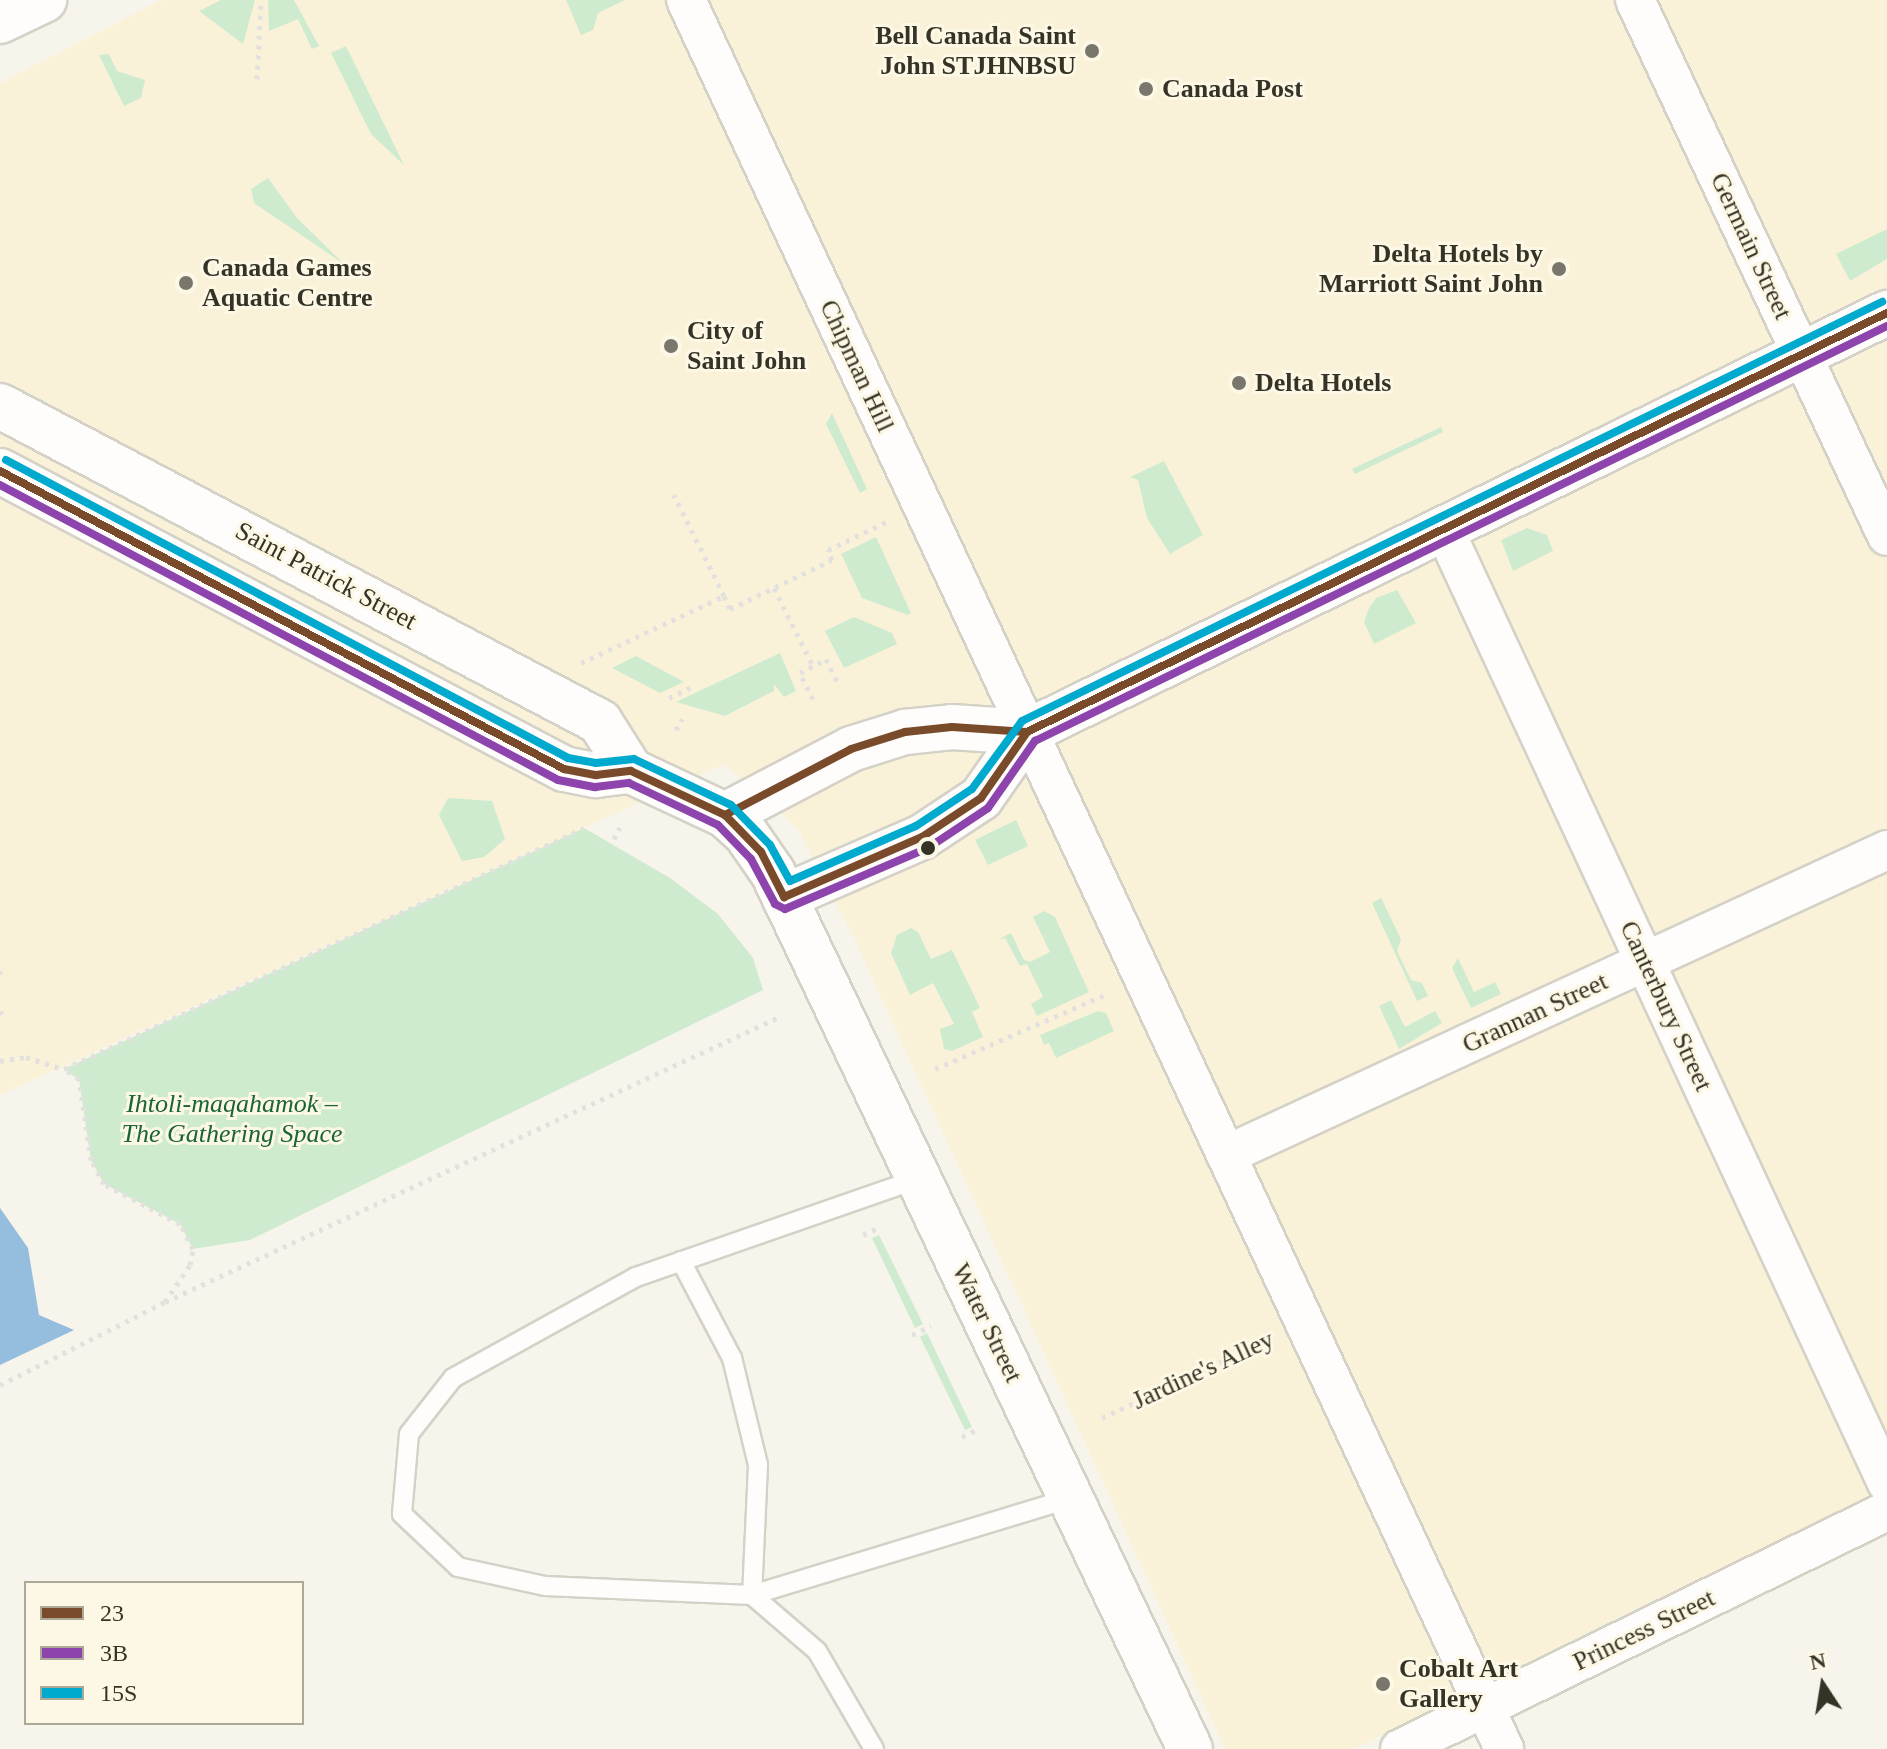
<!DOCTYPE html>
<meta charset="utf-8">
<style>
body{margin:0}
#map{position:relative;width:1887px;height:1749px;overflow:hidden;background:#f7f4eb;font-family:Georgia,serif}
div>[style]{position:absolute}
.built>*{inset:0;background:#faf2d8}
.green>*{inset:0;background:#ceebd0}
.water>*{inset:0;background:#95bdde}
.path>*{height:5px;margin-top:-2.5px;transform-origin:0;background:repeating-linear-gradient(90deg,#e2e1de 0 4px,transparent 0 10px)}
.roads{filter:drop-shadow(2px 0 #d4d1c7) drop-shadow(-2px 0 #d4d1c7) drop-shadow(0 2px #d4d1c7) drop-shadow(0 -2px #d4d1c7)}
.lane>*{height:18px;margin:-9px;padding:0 9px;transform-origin:9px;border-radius:9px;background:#fefdfc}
.street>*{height:38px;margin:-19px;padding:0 19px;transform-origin:19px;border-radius:19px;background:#fefdfc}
.secondary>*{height:44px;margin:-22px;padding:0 22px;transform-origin:22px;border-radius:22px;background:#fefdfc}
.bus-1>*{height:8px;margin:-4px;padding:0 4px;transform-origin:4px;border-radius:4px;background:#7a4b2a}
.bus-2>*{height:8px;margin:-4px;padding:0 4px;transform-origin:4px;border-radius:4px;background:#8e44ad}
.bus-3>*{height:8px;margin:-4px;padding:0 4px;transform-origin:4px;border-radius:4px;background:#00a9ce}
.dots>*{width:22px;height:22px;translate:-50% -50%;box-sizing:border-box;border:4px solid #fdf8e5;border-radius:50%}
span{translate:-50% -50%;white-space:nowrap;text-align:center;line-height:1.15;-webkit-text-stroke:6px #fdf8e5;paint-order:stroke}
.poi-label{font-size:26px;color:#353226;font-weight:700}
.right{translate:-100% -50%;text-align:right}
.left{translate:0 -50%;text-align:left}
.street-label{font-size:26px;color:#353226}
.park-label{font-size:26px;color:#1a6538;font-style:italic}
.legend{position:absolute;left:24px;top:1581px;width:280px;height:144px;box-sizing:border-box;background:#fdf8e5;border:2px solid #ada999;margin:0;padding:10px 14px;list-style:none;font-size:24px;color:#353226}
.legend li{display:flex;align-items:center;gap:16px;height:40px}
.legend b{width:40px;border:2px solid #ada999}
.north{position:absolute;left:1783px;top:1645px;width:80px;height:80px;-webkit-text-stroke:6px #fdf8e5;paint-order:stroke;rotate:348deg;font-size:22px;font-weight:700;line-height:32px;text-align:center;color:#353226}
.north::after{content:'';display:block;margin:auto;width:28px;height:36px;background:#353226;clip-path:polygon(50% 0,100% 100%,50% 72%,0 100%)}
</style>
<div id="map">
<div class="built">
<i style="clip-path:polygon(161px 0,1887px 0,1887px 1490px,1354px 1749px,1225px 1749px,853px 936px,798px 829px,724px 764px,0 1095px,0 83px)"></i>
</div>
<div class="green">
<i style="clip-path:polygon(221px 0,255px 0,243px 44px,199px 11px)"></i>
<i style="clip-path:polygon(268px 0,294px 0,319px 46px,312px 49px,298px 19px,269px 31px)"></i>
<i style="clip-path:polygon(566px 0,625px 0,598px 13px,593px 30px,581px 35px)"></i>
<i style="clip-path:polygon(346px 46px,404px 165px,371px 134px,331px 53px)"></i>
<i style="clip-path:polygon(109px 54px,117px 71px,145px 80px,141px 98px,124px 106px,99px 55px)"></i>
<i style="clip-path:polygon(268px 178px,297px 218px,344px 264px,254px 203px,251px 189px)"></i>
<i style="clip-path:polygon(1887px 229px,1887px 259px,1850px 281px,1836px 254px)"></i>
<i style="clip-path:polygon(832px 413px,867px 489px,860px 493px,826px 424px)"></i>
<i style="clip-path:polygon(1441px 427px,1443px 432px,1355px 474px,1352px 469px)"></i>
<i style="clip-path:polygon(1164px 461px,1203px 535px,1170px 554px,1147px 518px,1138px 480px,1130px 477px)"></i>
<i style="clip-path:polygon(1527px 528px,1547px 535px,1553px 551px,1513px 571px,1501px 540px)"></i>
<i style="clip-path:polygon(876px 537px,911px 613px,908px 615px,862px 598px,841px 554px)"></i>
<i style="clip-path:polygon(1397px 590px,1416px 623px,1374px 644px,1364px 622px,1369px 608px,1376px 598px)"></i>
<i style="clip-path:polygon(854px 617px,892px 633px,897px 644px,844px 668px,825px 631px)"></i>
<i style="clip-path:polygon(780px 653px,796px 691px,784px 697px,774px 684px,774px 691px,725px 716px,676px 702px)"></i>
<i style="clip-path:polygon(636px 656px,684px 682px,660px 693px,612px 668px)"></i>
<i style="clip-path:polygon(448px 798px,492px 801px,505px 839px,484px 857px,462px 861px,439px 815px)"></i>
<i style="clip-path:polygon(1016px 820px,1028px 846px,988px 865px,975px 840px)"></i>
<i style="clip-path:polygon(584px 828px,670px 878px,718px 914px,753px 958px,763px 990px,250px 1240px,193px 1249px,180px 1224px,104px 1184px,91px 1160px,79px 1080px,64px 1069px)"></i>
<i style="clip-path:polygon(1381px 898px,1401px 939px,1397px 951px,1411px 980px,1422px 983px,1428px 996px,1417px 1001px,1372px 903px)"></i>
<i style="clip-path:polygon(1044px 911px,1055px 917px,1089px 992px,1037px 1016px,1031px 1004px,1043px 997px,1027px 964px,1020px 966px,1005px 938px,997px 940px,1011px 933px,1024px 960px,1030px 962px,1050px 952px,1033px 917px)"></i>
<i style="clip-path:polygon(911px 928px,918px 932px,931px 959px,952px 950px,980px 1008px,972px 1012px,983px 1037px,952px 1051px,944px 1049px,940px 1029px,954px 1024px,933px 983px,910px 995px,891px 953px,897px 935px)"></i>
<i style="clip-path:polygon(1458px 958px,1474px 992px,1495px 982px,1501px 994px,1471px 1008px,1452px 968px)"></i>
<i style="clip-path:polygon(1391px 1000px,1405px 1027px,1435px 1011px,1442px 1023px,1399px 1049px,1379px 1006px)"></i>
<i style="clip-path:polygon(1098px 1011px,1106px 1013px,1114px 1031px,1056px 1058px,1049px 1043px,1044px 1045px,1040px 1035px)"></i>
<i style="clip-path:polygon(879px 1235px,923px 1324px,915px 1328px,872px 1238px)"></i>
<i style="clip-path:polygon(927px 1333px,972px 1427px,965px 1430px,920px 1337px)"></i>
</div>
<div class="water">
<i style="clip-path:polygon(0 1208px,28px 1248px,39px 1315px,74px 1330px,0 1365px)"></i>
</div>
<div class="path">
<i style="left:257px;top:79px;width:79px;rotate:-87.1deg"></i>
<i style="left:774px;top:588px;width:87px;rotate:63.4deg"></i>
<i style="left:724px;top:596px;width:14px;rotate:65deg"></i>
<i style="left:730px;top:609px;width:113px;rotate:-25.7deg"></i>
<i style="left:832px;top:560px;width:11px;rotate:-112deg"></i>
<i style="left:828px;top:550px;width:64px;rotate:-25.8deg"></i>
<i style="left:581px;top:663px;width:158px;rotate:-25.1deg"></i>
<i style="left:724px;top:596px;width:113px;rotate:-116.3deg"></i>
<i style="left:669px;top:698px;width:28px;rotate:-26deg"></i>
<i style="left:813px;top:699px;width:29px;rotate:-117deg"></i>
<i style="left:800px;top:673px;width:30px;rotate:-28deg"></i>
<i style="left:826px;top:659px;width:30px;rotate:64deg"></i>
<i style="left:676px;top:730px;width:13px;rotate:-61deg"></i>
<i style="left:614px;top:839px;width:13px;rotate:-63deg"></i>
<i style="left:0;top:970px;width:7px;rotate:90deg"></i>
<i style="left:0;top:1011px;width:9px;rotate:63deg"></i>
<i style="left:0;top:1061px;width:26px;rotate:-9deg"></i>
<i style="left:26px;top:1057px;width:40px;rotate:18deg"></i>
<i style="left:64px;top:1069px;width:573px;rotate:-24.87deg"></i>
<i style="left:935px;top:1069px;width:190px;rotate:-23.6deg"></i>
<i style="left:863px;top:1235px;width:17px;rotate:-25deg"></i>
<i style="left:165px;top:1302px;width:679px;rotate:-24.9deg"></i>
<i style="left:912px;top:1335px;width:21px;rotate:-25deg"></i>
<i style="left:0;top:1385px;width:185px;rotate:-26.7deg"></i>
<i style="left:165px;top:1302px;width:45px;rotate:-56deg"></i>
<i style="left:190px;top:1265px;width:16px;rotate:-79deg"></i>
<i style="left:193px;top:1249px;width:28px;rotate:-117deg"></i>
<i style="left:180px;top:1224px;width:86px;rotate:-152.2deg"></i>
<i style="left:104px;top:1184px;width:27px;rotate:-118deg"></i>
<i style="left:91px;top:1160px;width:82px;rotate:-98.4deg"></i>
<i style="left:79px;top:1079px;width:18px;rotate:-146deg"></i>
<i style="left:1102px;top:1418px;width:187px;rotate:-25.3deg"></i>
<i style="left:962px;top:1437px;width:20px;rotate:-27deg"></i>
</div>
<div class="roads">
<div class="lane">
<i style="left:681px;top:1261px;width:110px;rotate:62.3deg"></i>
<i style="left:732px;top:1358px;width:110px;rotate:76.3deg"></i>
<i style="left:758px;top:1465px;width:130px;rotate:92.6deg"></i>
<i style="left:752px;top:1595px;width:333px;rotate:-16.9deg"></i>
<i style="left:874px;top:1749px;width:113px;rotate:-120.2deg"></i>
<i style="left:817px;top:1651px;width:86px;rotate:-139.3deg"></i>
<i style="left:752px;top:1595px;width:207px;rotate:-177.5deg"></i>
<i style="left:545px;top:1586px;width:89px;rotate:-167.7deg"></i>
<i style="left:458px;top:1567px;width:77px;rotate:-136.6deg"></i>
<i style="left:402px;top:1514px;width:80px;rotate:-85deg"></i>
<i style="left:409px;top:1434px;width:71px;rotate:-51.8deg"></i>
<i style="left:453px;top:1378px;width:209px;rotate:-28.9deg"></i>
<i style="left:636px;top:1277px;width:299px;rotate:-19.2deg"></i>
</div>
<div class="street">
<i style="left:686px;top:0;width:1931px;rotate:64.93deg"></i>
<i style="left:1635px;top:0;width:592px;rotate:64.82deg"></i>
<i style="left:1444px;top:529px;width:1052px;rotate:65.09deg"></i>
<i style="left:1226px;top:1155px;width:728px;rotate:-24.77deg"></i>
<i style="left:1400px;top:1749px;width:542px;rotate:-26.05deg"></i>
</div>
<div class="secondary">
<i style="left:0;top:21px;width:49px;rotate:-25.5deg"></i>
<i style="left:0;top:406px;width:678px;rotate:27.77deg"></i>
<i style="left:600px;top:722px;width:58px;rotate:57.7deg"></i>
<i style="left:0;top:471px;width:638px;rotate:27.85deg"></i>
<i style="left:564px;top:769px;width:33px;rotate:11deg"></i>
<i style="left:596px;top:775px;width:35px;rotate:-7deg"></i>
<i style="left:631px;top:771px;width:104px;rotate:25.1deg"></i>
<i style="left:725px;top:815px;width:28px;rotate:42deg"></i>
<i style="left:746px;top:834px;width:47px;rotate:55.3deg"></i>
<i style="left:773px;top:873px;width:970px;rotate:64.54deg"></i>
<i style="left:725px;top:815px;width:142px;rotate:-27.6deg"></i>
<i style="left:851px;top:749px;width:57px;rotate:-17.5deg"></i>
<i style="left:905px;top:732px;width:47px;rotate:-6.1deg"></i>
<i style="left:952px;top:727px;width:75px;rotate:3.8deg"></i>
<i style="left:1027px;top:732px;width:957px;rotate:-25.98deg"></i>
<i style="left:784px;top:897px;width:150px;rotate:-23.5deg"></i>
<i style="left:922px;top:837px;width:71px;rotate:-33.5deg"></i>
<i style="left:981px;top:798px;width:80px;rotate:-55.1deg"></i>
</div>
</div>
<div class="bus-1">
<i style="left:0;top:471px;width:638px;rotate:27.85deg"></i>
<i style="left:564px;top:769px;width:33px;rotate:11deg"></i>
<i style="left:596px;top:775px;width:35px;rotate:-7deg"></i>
<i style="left:631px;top:771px;width:104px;rotate:25.1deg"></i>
<i style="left:725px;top:815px;width:52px;rotate:45.8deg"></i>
<i style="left:761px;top:852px;width:51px;rotate:62.9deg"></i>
<i style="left:784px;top:897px;width:150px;rotate:-23.5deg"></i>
<i style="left:922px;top:837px;width:71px;rotate:-33.5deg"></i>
<i style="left:981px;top:798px;width:80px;rotate:-55.1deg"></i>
<i style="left:725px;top:815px;width:142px;rotate:-27.6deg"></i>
<i style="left:851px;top:749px;width:57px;rotate:-17.5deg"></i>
<i style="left:905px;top:732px;width:47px;rotate:-6.1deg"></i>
<i style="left:952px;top:727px;width:75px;rotate:3.8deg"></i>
<i style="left:1027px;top:732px;width:957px;rotate:-25.98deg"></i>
</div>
<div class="bus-2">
<i style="left:0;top:485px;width:631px;rotate:27.86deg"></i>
<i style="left:558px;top:780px;width:38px;rotate:11deg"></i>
<i style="left:595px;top:787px;width:34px;rotate:-7deg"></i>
<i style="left:629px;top:783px;width:98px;rotate:25.3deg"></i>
<i style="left:718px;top:825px;width:47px;rotate:45.9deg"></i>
<i style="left:751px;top:859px;width:51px;rotate:61.9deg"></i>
<i style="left:775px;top:904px;width:11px;rotate:27deg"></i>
<i style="left:785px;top:909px;width:155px;rotate:-23.1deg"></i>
<i style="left:928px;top:848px;width:72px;rotate:-33.7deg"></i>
<i style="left:988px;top:808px;width:82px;rotate:-55deg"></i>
<i style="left:1035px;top:741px;width:948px;rotate:-25.97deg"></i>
</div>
<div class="bus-3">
<i style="left:6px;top:460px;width:636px;rotate:27.93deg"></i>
<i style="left:568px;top:758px;width:28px;rotate:10deg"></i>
<i style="left:596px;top:763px;width:38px;rotate:-6deg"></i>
<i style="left:634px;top:759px;width:107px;rotate:25.4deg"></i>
<i style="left:731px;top:805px;width:56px;rotate:45.7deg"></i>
<i style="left:770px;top:845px;width:41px;rotate:60.9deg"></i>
<i style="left:790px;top:881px;width:137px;rotate:-23.6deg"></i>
<i style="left:916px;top:826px;width:67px;rotate:-33.5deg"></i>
<i style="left:972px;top:789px;width:84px;rotate:-53.7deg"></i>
<i style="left:1022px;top:721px;width:957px;rotate:-25.98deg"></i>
</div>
<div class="dots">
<i style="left:1092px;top:51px;background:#79766b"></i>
<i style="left:1146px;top:89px;background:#79766b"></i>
<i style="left:1559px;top:269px;background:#79766b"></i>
<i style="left:186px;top:283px;background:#79766b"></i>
<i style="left:671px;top:346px;background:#79766b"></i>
<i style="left:1239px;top:383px;background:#79766b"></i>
<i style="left:928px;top:848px;background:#353226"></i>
<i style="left:1383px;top:1684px;background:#79766b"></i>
</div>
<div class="poi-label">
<span class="right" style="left:1076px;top:51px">Bell Canada Saint<br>John STJHNBSU</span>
<span class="left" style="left:1162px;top:89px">Canada Post</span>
<span class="right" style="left:1543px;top:269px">Delta Hotels by<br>Marriott Saint John</span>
<span class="left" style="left:202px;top:283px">Canada Games<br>Aquatic Centre</span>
<span class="left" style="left:687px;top:346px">City of<br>Saint John</span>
<span class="left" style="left:1255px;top:383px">Delta Hotels</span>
<span class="left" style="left:1399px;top:1684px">Cobalt Art<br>Gallery</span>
</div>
<div class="street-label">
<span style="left:1751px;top:246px;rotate:65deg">Germain Street</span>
<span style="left:857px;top:366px;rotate:65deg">Chipman Hill</span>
<span style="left:326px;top:576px;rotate:28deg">Saint Patrick Street</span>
<span style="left:1666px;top:1006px;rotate:65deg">Canterbury Street</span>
<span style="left:1535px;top:1013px;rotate:-25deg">Grannan Street</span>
<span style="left:987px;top:1323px;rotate:64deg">Water Street</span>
<span style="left:1203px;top:1370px;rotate:-25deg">Jardine's Alley</span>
<span style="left:1644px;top:1630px;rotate:-26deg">Princess Street</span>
</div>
<div class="park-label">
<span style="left:232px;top:1119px">Ihtoli-maqahamok –<br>The Gathering Space</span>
</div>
<ul class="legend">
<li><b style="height:10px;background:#7a4b2a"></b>23</li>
<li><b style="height:10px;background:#8e44ad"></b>3B</li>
<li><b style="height:10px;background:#00a9ce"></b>15S</li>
</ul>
<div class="north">N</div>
</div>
